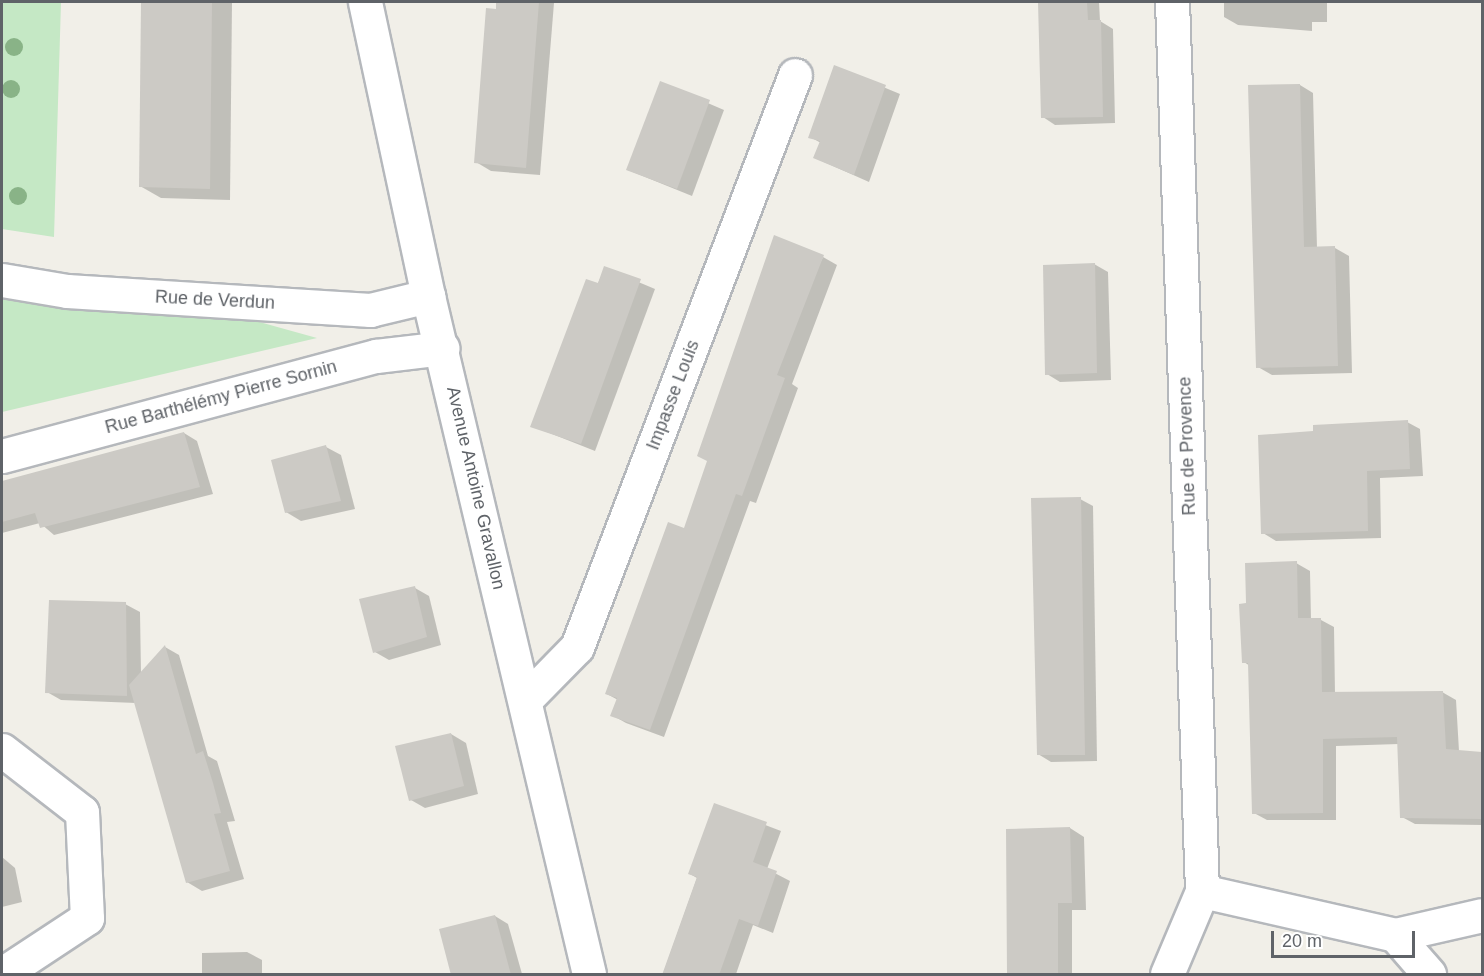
<!DOCTYPE html>
<meta charset="utf-8">
<style>
body{margin:0}
#map{position:relative;width:1484px;height:976px;overflow:hidden;background:#f1efe8;font-family:Arial,sans-serif}
div>[style]{position:absolute}
.green>*{inset:0;background:#c5e8c5}
.shadow>*{inset:0;background:#0003}
.building>*{inset:0;background:#cccac5}
.roads{filter:drop-shadow(2px 0 #b5b8bc) drop-shadow(-2px 0 #b5b8bc) drop-shadow(0 2px #b5b8bc) drop-shadow(0 -2px #b5b8bc)}
.street>*{height:33px;margin:-16.5px;padding:0 16.5px;transform-origin:16.5px;border-radius:16.5px;background:#fff}
.trees>*{width:18px;height:18px;margin:-9px;border-radius:50%;background:#89b387}
span{translate:-50% -50%;white-space:nowrap;text-align:center;line-height:1.15;-webkit-text-stroke:5px #fff;paint-order:stroke}
.street-label{font-size:18px;color:#5f6368}
.frame{position:absolute;inset:0;border:3px solid #5f6368;pointer-events:none}
.scale{position:absolute;left:1271px;top:931px;width:144px;height:27px;box-sizing:border-box;border:3px solid #5f6368;border-top:0;padding-left:8px;font-size:18px;line-height:21px;white-space:nowrap;color:#5f6368;-webkit-text-stroke:4px #fff;paint-order:stroke}
</style>
<div id="map">
<div class="green">
<i style="clip-path:polygon(2px 2px,61px 2px,54px 237px,2px 229px)"></i>
<i style="clip-path:polygon(2px 292px,252px 320px,317px 338px,2px 412px)"></i>
</div>
<div class="shadow">
<i style="clip-path:polygon(143px 2px,232px 2px,230px 200px,161px 198px,140px 186px)"></i>
<i style="clip-path:polygon(498px 2px,554px 3px,540px 175px,491px 171px,476px 162px)"></i>
<i style="clip-path:polygon(1040px 2px,1099px 2px,1100px 21px,1113px 29px,1115px 123px,1055px 125px,1043px 117px)"></i>
<i style="clip-path:polygon(1224px 2px,1327px 2px,1327px 22px,1312px 22px,1312px 31px,1238px 25px,1224px 17px)"></i>
<i style="clip-path:polygon(835px 67px,900px 94px,869px 182px,815px 158px,821px 143px,810px 137px)"></i>
<i style="clip-path:polygon(661px 83px,724px 110px,692px 196px,628px 170px)"></i>
<i style="clip-path:polygon(1300px 85px,1313px 93px,1317px 248px,1335px 248px,1349px 256px,1352px 373px,1272px 375px,1258px 367px)"></i>
<i style="clip-path:polygon(823px 257px,837px 265px,792px 384px,798px 388px,756px 503px,750px 501px,664px 737px,626px 723px,612px 715px,618px 700px,607px 694px)"></i>
<i style="clip-path:polygon(1094px 264px,1108px 272px,1111px 380px,1060px 382px,1047px 374px)"></i>
<i style="clip-path:polygon(605px 268px,655px 289px,595px 451px,532px 426px)"></i>
<i style="clip-path:polygon(1407px 422px,1420px 429px,1423px 476px,1380px 478px,1381px 538px,1276px 541px,1263px 533px,1314px 433px)"></i>
<i style="clip-path:polygon(184px 433px,197px 441px,213px 494px,54px 535px,40px 523px,2px 533px,2px 483px)"></i>
<i style="clip-path:polygon(326px 447px,341px 455px,355px 509px,301px 521px,286px 512px)"></i>
<i style="clip-path:polygon(1080px 499px,1093px 506px,1097px 761px,1051px 762px,1038px 754px)"></i>
<i style="clip-path:polygon(1296px 563px,1310px 571px,1311px 620px,1321px 620px,1334px 627px,1335px 694px,1442px 692px,1456px 700px,1459px 751px,1482px 753px,1482px 825px,1415px 824px,1402px 817px,1399px 744px,1336px 746px,1336px 820px,1267px 820px,1254px 813px,1250px 666px,1244px 662px,1248px 604px)"></i>
<i style="clip-path:polygon(415px 588px,429px 596px,441px 645px,389px 660px,375px 652px)"></i>
<i style="clip-path:polygon(125px 604px,140px 612px,141px 674px,165px 647px,179px 655px,208px 756px,217px 761px,235px 821px,227px 822px,244px 879px,202px 891px,187px 882px,136px 703px,61px 700px,47px 692px)"></i>
<i style="clip-path:polygon(451px 734px,466px 743px,478px 794px,425px 808px,411px 800px)"></i>
<i style="clip-path:polygon(714px 805px,781px 831px,767px 869px,790px 881px,773px 933px,753px 925px,736px 974px,663px 974px,697px 878px,690px 874px)"></i>
<i style="clip-path:polygon(1070px 828px,1084px 837px,1086px 910px,1072px 910px,1072px 974px,1009px 974px)"></i>
<i style="clip-path:polygon(2px 857px,15px 868px,22px 902px,2px 907px)"></i>
<i style="clip-path:polygon(495px 916px,508px 924px,522px 974px,452px 974px)"></i>
<i style="clip-path:polygon(247px 952px,262px 960px,262px 974px,202px 974px,202px 953px)"></i>
</div>
<div class="building">
<i style="clip-path:polygon(141px 2px,212px 2px,210px 189px,139px 187px)"></i>
<i style="clip-path:polygon(496px 2px,539px 2px,526px 168px,474px 163px,486px 8px,496px 9px)"></i>
<i style="clip-path:polygon(1038px 2px,1087px 2px,1088px 20px,1101px 20px,1103px 117px,1041px 118px)"></i>
<i style="clip-path:polygon(834px 65px,886px 85px,854px 175px,813px 158px,820px 141px,808px 138px)"></i>
<i style="clip-path:polygon(660px 81px,710px 100px,677px 189px,626px 170px)"></i>
<i style="clip-path:polygon(1300px 84px,1304px 247px,1335px 246px,1338px 366px,1256px 368px,1248px 85px)"></i>
<i style="clip-path:polygon(774px 235px,824px 255px,777px 375px,785px 378px,742px 496px,736px 494px,650px 730px,610px 716px,617px 698px,605px 694px,668px 522px,684px 528px,707px 461px,697px 456px)"></i>
<i style="clip-path:polygon(1095px 263px,1097px 373px,1045px 375px,1043px 265px)"></i>
<i style="clip-path:polygon(604px 266px,641px 279px,581px 444px,530px 427px,586px 279px,598px 283px)"></i>
<i style="clip-path:polygon(1408px 420px,1410px 469px,1367px 471px,1368px 531px,1261px 534px,1258px 435px,1313px 431px,1313px 425px)"></i>
<i style="clip-path:polygon(184px 432px,200px 487px,40px 528px,35px 513px,2px 522px,2px 481px)"></i>
<i style="clip-path:polygon(326px 445px,341px 501px,285px 513px,271px 460px)"></i>
<i style="clip-path:polygon(1081px 497px,1085px 755px,1037px 755px,1031px 498px)"></i>
<i style="clip-path:polygon(1297px 561px,1298px 618px,1321px 618px,1322px 692px,1443px 691px,1446px 749px,1482px 752px,1482px 819px,1400px 818px,1397px 737px,1323px 739px,1323px 813px,1252px 814px,1248px 663px,1242px 663px,1239px 604px,1246px 603px,1245px 563px)"></i>
<i style="clip-path:polygon(415px 586px,427px 637px,373px 653px,359px 599px)"></i>
<i style="clip-path:polygon(49px 600px,126px 602px,127px 696px,45px 693px)"></i>
<i style="clip-path:polygon(165px 645px,196px 754px,203px 751px,213px 783px,221px 813px,214px 814px,230px 871px,186px 883px,129px 685px)"></i>
<i style="clip-path:polygon(451px 733px,464px 786px,409px 801px,395px 746px)"></i>
<i style="clip-path:polygon(714px 803px,767px 822px,753px 862px,777px 871px,758px 926px,739px 919px,719px 975px,662px 975px,697px 877px,688px 874px)"></i>
<i style="clip-path:polygon(1070px 827px,1072px 903px,1058px 903px,1058px 975px,1007px 975px,1006px 829px)"></i>
<i style="clip-path:polygon(495px 915px,511px 975px,451px 975px,439px 929px)"></i>
</div>
<div class="roads">
<div class="street">
<i style="left:365px;top:2px;width:301px;rotate:77.9deg"></i>
<i style="left:428px;top:296px;width:697px;rotate:76.64deg"></i>
<i style="left:2px;top:280px;width:66px;rotate:9.6deg"></i>
<i style="left:67px;top:291px;width:304px;rotate:3.6deg"></i>
<i style="left:370px;top:310px;width:60px;rotate:-13.6deg"></i>
<i style="left:2px;top:456px;width:387px;rotate:-15deg"></i>
<i style="left:376px;top:356px;width:67px;rotate:-6.8deg"></i>
<i style="left:526px;top:699px;width:73px;rotate:-45.6deg"></i>
<i style="left:577px;top:647px;width:612px;rotate:-69.14deg"></i>
<i style="left:2px;top:750px;width:101px;rotate:37.8deg"></i>
<i style="left:82px;top:812px;width:106px;rotate:87.3deg"></i>
<i style="left:87px;top:918px;width:102px;rotate:146.6deg"></i>
<i style="left:1202px;top:891px;width:198px;rotate:12.8deg"></i>
<i style="left:1395px;top:935px;width:89px;rotate:-12.9deg"></i>
<i style="left:1395px;top:935px;width:52px;rotate:48.9deg"></i>
<i style="left:1167px;top:974px;width:90px;rotate:-67.1deg"></i>
<i style="left:1202px;top:891px;width:890px;rotate:-91.93deg"></i>
</div>
</div>
<div class="trees">
<i style="left:14px;top:47px"></i>
<i style="left:11px;top:89px"></i>
<i style="left:18px;top:196px"></i>
</div>
<div class="street-label">
<span style="left:215px;top:300px;rotate:3deg">Rue de Verdun</span>
<span style="left:673px;top:395px;rotate:-69deg">Impasse Louis</span>
<span style="left:221px;top:397px;rotate:-15deg">Rue Barthélémy Pierre Sornin</span>
<span style="left:1187px;top:446px;rotate:-92deg">Rue de Provence</span>
<span style="left:476px;top:488px;rotate:77deg">Avenue Antoine Gravallon</span>
</div>
<div class="frame"></div>
<div class="scale">20 m</div>
</div>
